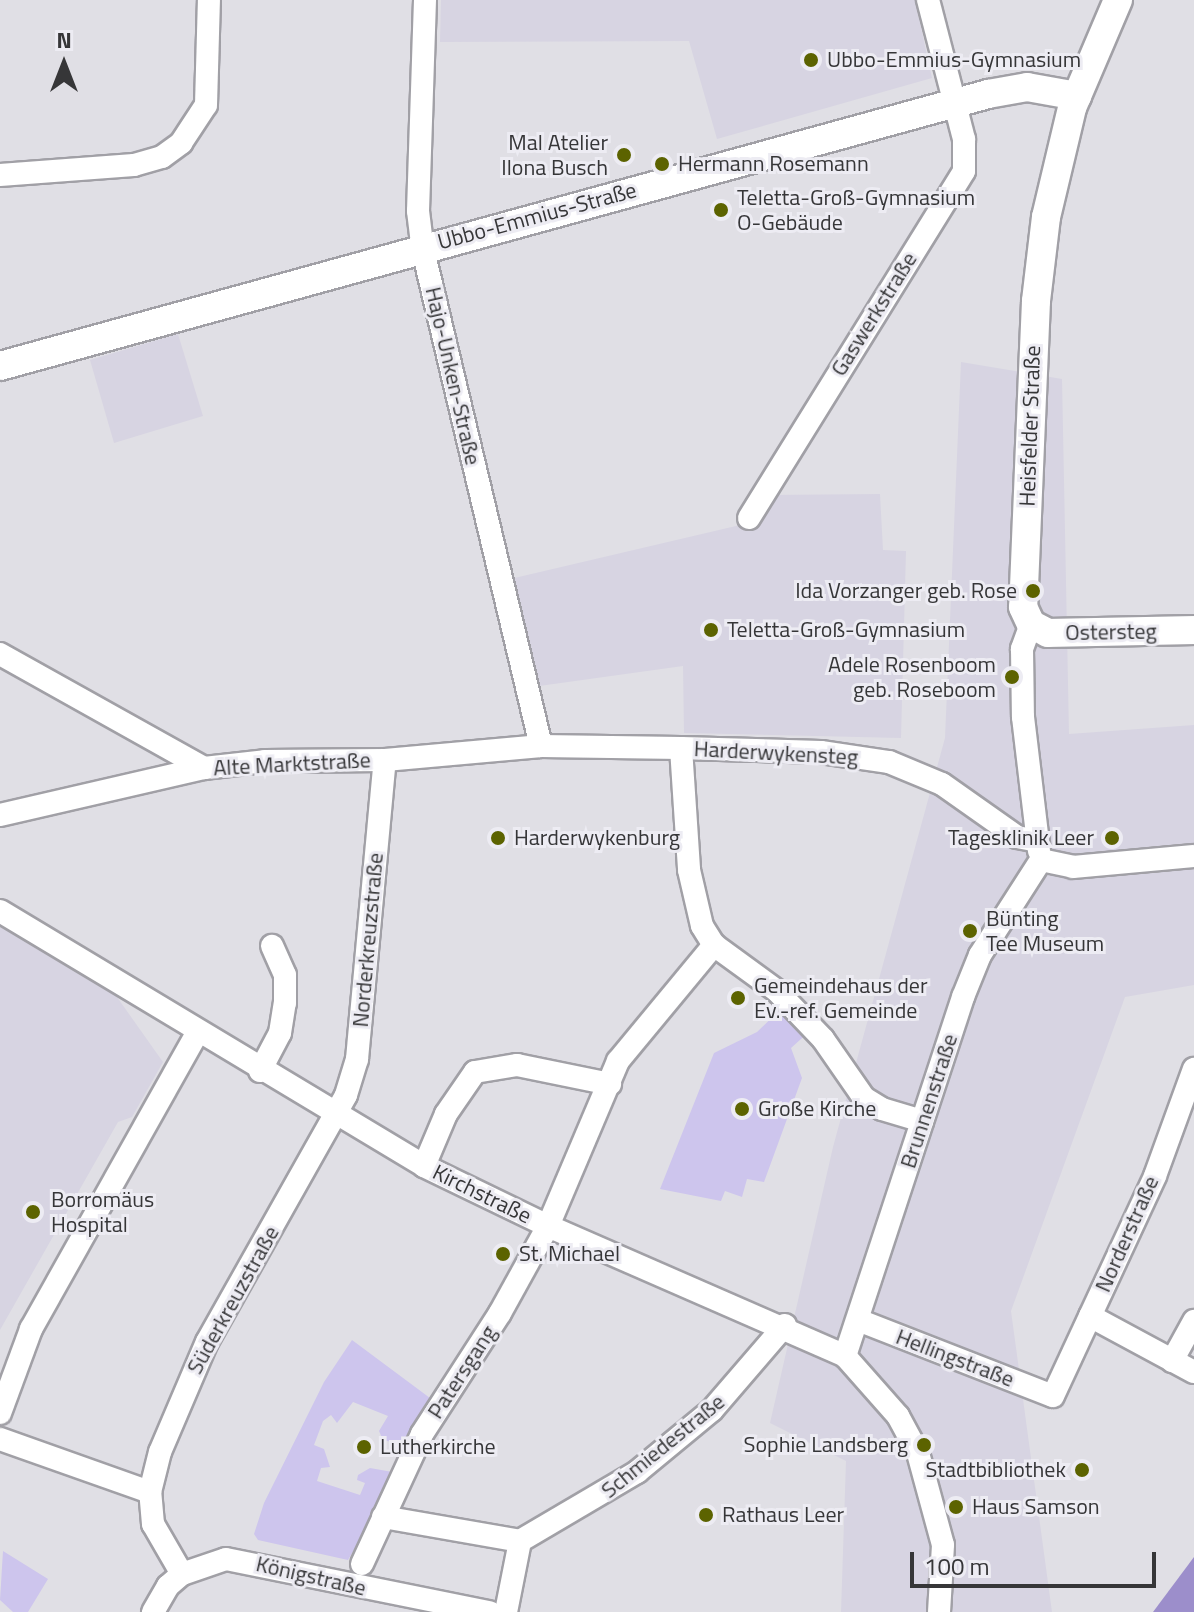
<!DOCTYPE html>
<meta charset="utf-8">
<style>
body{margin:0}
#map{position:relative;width:1194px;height:1612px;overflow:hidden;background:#e0dfe5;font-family:"Titillium Web",sans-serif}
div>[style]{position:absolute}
.built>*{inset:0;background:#d7d4e2}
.green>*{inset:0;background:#cdc5ed}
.water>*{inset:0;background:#9c8ecb}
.roads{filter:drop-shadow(2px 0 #a1a0a6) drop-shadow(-2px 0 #a1a0a6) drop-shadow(0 2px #a1a0a6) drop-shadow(0 -2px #a1a0a6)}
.minor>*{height:22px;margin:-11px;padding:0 11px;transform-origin:11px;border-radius:11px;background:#fff}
.major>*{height:28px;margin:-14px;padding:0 14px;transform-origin:14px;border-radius:14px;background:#fff}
.dots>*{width:22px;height:22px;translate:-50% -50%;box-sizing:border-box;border:4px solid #edecf3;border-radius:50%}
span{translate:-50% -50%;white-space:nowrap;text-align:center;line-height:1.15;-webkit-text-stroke:6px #edecf3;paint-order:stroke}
.poi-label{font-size:22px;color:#363638}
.left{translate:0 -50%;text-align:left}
.right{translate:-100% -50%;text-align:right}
.street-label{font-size:22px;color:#363638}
.north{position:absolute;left:24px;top:24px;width:80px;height:80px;-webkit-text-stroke:6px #edecf3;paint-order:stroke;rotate:0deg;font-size:22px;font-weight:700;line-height:32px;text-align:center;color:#363638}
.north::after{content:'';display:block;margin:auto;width:28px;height:36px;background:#363638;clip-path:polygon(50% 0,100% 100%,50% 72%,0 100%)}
.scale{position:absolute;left:910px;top:1552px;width:246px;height:36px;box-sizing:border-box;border:4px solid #363638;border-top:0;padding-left:10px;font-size:24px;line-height:28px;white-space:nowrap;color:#363638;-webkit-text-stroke:6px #edecf3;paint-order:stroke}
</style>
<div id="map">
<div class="built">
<i style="clip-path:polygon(441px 0,915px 0,932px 78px,717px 139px,689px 41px,440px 42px)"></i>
<i style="clip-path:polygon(178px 334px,203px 416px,114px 443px,90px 360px)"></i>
<i style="clip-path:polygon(961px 362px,1062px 379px,1069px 734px,1194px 725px,1194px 985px,1125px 997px,1011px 1311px,1052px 1612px,841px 1612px,846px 1461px,770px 1423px,833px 1147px,945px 738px)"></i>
<i style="clip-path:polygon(880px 494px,883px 550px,906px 551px,901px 738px,684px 733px,683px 666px,532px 687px,506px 580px,753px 522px,768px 495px)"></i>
<i style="clip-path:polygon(0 923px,112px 990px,163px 1062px,132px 1117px,118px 1122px,0 1330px)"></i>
</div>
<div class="green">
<i style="clip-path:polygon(785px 1005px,811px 1030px,791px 1048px,802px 1078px,764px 1182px,747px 1179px,742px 1197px,725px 1191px,721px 1201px,660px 1189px,714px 1053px,757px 1032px)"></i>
<i style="clip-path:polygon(evenodd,352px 1340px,434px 1401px,412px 1451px,348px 1560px,258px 1540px,254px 1534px,264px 1503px,324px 1382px,352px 1340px,353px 1402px,388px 1416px,379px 1431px,383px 1440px,409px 1446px,398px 1473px,370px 1468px,358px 1475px,357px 1480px,365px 1483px,360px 1495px,317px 1481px,321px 1468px,330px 1467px,324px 1449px,314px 1445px,323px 1421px,331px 1415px,337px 1423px,353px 1402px)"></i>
<i style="clip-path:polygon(3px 1551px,48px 1579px,28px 1612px,13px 1612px,0 1600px)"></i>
</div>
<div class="water">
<i style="clip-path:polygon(1194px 1557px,1194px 1612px,1153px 1612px)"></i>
</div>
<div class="roads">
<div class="minor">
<i style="left:425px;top:0;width:211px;rotate:91.9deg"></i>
<i style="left:418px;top:211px;width:35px;rotate:83deg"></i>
<i style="left:422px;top:246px;width:514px;rotate:76.61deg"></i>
<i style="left:0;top:175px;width:134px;rotate:-4.3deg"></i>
<i style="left:134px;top:165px;width:29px;rotate:-16deg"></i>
<i style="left:162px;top:157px;width:24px;rotate:-36deg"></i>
<i style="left:181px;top:143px;width:45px;rotate:-56.7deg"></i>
<i style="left:206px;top:105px;width:105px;rotate:-88.4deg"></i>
<i style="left:749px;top:518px;width:408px;rotate:-58.2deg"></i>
<i style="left:964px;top:171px;width:32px;rotate:-90deg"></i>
<i style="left:964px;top:139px;width:144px;rotate:-104.5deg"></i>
<i style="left:1031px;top:624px;width:27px;rotate:110deg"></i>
<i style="left:1022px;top:649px;width:68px;rotate:89.2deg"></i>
<i style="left:1023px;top:717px;width:135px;rotate:83.2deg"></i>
<i style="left:0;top:654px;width:234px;rotate:29.2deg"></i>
<i style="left:681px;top:748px;width:122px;rotate:86.2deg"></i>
<i style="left:689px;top:870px;width:57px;rotate:76.9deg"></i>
<i style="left:702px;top:926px;width:22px;rotate:58deg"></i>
<i style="left:714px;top:945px;width:78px;rotate:36.1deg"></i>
<i style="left:777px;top:991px;width:66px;rotate:46.2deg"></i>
<i style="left:823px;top:1039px;width:72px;rotate:55.2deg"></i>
<i style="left:864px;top:1098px;width:21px;rotate:31deg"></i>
<i style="left:882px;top:1109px;width:42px;rotate:16.7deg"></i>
<i style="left:0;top:815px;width:209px;rotate:-13deg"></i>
<i style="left:204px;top:768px;width:61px;rotate:-6.5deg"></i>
<i style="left:265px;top:761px;width:120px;rotate:-0.5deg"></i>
<i style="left:385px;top:760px;width:157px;rotate:-5.1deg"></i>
<i style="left:541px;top:746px;width:140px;rotate:0.8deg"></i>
<i style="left:681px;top:748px;width:140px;rotate:1.6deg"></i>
<i style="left:821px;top:752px;width:69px;rotate:8.4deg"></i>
<i style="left:889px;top:762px;width:57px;rotate:22.5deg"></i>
<i style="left:942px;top:784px;width:92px;rotate:35.2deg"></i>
<i style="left:1017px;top:837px;width:20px;rotate:11deg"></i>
<i style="left:1041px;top:860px;width:33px;rotate:12deg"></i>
<i style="left:1073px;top:867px;width:121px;rotate:-5.2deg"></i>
<i style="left:0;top:911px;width:495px;rotate:31deg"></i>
<i style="left:424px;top:1166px;width:138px;rotate:25.8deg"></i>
<i style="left:548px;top:1226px;width:324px;rotate:23.6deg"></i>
<i style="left:845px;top:1356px;width:80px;rotate:48.5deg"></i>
<i style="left:898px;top:1416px;width:42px;rotate:61.6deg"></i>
<i style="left:918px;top:1453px;width:95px;rotate:74.8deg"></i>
<i style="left:943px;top:1545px;width:67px;rotate:93.4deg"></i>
<i style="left:260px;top:1071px;width:43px;rotate:-62.2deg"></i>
<i style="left:280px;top:1033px;width:30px;rotate:-81deg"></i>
<i style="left:285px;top:1003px;width:28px;rotate:-90deg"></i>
<i style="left:285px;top:975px;width:32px;rotate:-114deg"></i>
<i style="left:424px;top:1166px;width:56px;rotate:-67.1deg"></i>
<i style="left:446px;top:1114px;width:51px;rotate:-55.4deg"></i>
<i style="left:475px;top:1072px;width:43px;rotate:-9.5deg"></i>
<i style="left:517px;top:1065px;width:95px;rotate:11.5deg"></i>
<i style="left:1090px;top:1316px;width:118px;rotate:28.3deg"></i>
<i style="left:858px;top:1320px;width:209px;rotate:21.3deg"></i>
<i style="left:1053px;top:1396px;width:242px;rotate:-65.1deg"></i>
<i style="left:1155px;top:1176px;width:114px;rotate:-70deg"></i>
<i style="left:845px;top:1356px;width:378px;rotate:-71.8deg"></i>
<i style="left:963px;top:997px;width:45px;rotate:-68deg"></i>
<i style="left:980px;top:955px;width:113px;rotate:-57.3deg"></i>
<i style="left:1172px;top:1361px;width:46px;rotate:-61.2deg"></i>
<i style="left:0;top:1413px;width:90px;rotate:-69.7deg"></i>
<i style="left:31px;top:1329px;width:339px;rotate:-60.7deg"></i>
<i style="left:0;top:1439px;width:159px;rotate:19.5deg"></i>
<i style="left:383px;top:1517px;width:139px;rotate:9.9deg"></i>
<i style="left:362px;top:1564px;width:143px;rotate:-65.2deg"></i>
<i style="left:422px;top:1434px;width:144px;rotate:-57.2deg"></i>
<i style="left:500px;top:1313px;width:99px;rotate:-61.1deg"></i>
<i style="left:548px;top:1226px;width:179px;rotate:-67deg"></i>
<i style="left:618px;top:1061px;width:151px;rotate:-50.4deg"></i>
<i style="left:182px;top:1574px;width:58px;rotate:-120.1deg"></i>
<i style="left:153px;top:1524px;width:32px;rotate:-95deg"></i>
<i style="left:150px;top:1492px;width:41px;rotate:-76deg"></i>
<i style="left:160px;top:1452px;width:120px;rotate:-66.9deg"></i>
<i style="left:207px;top:1342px;width:283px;rotate:-60.6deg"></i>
<i style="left:346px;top:1095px;width:38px;rotate:-73deg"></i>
<i style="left:357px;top:1059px;width:300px;rotate:-84.7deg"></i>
<i style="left:153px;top:1612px;width:30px;rotate:-60deg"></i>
<i style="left:168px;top:1586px;width:18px;rotate:-41deg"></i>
<i style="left:182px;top:1574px;width:46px;rotate:-18.8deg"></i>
<i style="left:226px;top:1559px;width:269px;rotate:11.4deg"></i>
<i style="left:506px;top:1612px;width:72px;rotate:-78.8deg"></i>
<i style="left:520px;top:1541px;width:136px;rotate:-30.5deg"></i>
<i style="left:637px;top:1472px;width:97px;rotate:-39.6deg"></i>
<i style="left:712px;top:1410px;width:112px;rotate:-49.3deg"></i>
</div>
<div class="major">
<i style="left:1118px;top:0;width:117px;rotate:113.1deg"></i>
<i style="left:1072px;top:108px;width:112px;rotate:103.4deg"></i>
<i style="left:1046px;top:217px;width:85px;rotate:96.8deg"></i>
<i style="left:1036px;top:301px;width:306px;rotate:92.4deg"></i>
<i style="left:1023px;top:607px;width:19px;rotate:65deg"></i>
<i style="left:1031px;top:624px;width:19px;rotate:28deg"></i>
<i style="left:1048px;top:633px;width:146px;rotate:-1.2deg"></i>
<i style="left:0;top:366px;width:1025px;rotate:-15.39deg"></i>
<i style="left:988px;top:94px;width:40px;rotate:-10deg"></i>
<i style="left:1027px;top:87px;width:51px;rotate:10.2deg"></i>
</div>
</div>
<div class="dots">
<i style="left:811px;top:60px;background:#5c6300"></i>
<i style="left:624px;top:155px;background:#5c6300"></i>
<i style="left:662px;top:164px;background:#5c6300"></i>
<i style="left:721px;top:210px;background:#5c6300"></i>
<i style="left:1033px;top:591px;background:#5c6300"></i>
<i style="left:711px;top:630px;background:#5c6300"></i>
<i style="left:1012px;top:677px;background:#5c6300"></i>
<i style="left:498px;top:838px;background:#5c6300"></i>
<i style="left:1112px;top:838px;background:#5c6300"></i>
<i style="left:970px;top:931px;background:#5c6300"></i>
<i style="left:738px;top:998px;background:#5c6300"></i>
<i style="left:742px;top:1109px;background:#5c6300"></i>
<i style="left:33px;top:1212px;background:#5c6300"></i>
<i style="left:503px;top:1254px;background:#5c6300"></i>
<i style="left:924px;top:1445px;background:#5c6300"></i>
<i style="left:364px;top:1447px;background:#5c6300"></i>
<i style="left:1082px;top:1470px;background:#5c6300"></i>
<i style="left:956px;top:1507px;background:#5c6300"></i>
<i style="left:706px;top:1515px;background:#5c6300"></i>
</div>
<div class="poi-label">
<span class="left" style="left:827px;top:60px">Ubbo-Emmius-Gymnasium</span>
<span class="right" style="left:608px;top:155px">Mal Atelier<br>Ilona Busch</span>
<span class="left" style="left:678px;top:164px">Hermann Rosemann</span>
<span class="left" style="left:737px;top:210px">Teletta-Groß-Gymnasium<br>O-Gebäude</span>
<span class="right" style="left:1017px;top:591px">Ida Vorzanger geb. Rose</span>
<span class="left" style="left:727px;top:630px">Teletta-Groß-Gymnasium</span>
<span class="right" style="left:996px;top:677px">Adele Rosenboom<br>geb. Roseboom</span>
<span class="left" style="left:514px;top:838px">Harderwykenburg</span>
<span class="right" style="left:1094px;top:838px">Tagesklinik Leer</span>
<span class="left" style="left:986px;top:931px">Bünting<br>Tee Museum</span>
<span class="left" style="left:754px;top:998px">Gemeindehaus der<br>Ev.-ref. Gemeinde</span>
<span class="left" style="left:758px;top:1109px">Große Kirche</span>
<span class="left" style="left:51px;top:1212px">Borromäus<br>Hospital</span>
<span class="left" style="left:519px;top:1254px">St. Michael</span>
<span class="right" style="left:908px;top:1445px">Sophie Landsberg</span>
<span class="left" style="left:380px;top:1447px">Lutherkirche</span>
<span class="right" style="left:1066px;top:1470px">Stadtbibliothek</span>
<span class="left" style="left:972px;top:1507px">Haus Samson</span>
<span class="left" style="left:722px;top:1515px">Rathaus Leer</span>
</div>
<div class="street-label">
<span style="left:537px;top:216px;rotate:-15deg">Ubbo-Emmius-Straße</span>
<span style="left:874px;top:314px;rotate:-58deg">Gaswerkstraße</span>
<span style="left:453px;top:376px;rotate:77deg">Hajo-Unken-Straße</span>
<span style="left:1030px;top:426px;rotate:-88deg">Heisfelder Straße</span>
<span style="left:1111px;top:632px;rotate:-1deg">Ostersteg</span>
<span style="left:776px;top:753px;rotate:3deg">Harderwykensteg</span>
<span style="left:292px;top:764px;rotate:-3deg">Alte Marktstraße</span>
<span style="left:368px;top:940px;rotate:-85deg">Norderkreuzstraße</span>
<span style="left:929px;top:1101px;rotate:-72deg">Brunnenstraße</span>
<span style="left:482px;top:1194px;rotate:26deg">Kirchstraße</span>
<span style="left:1127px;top:1234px;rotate:-66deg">Norderstraße</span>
<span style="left:233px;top:1300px;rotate:-61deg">Süderkreuzstraße</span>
<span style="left:955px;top:1358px;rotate:21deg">Hellingstraße</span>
<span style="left:462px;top:1372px;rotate:-57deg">Patersgang</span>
<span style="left:663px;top:1446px;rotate:-39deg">Schmiedestraße</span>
<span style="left:311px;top:1576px;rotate:13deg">Königstraße</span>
</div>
<div class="north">N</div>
<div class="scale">100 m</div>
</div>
